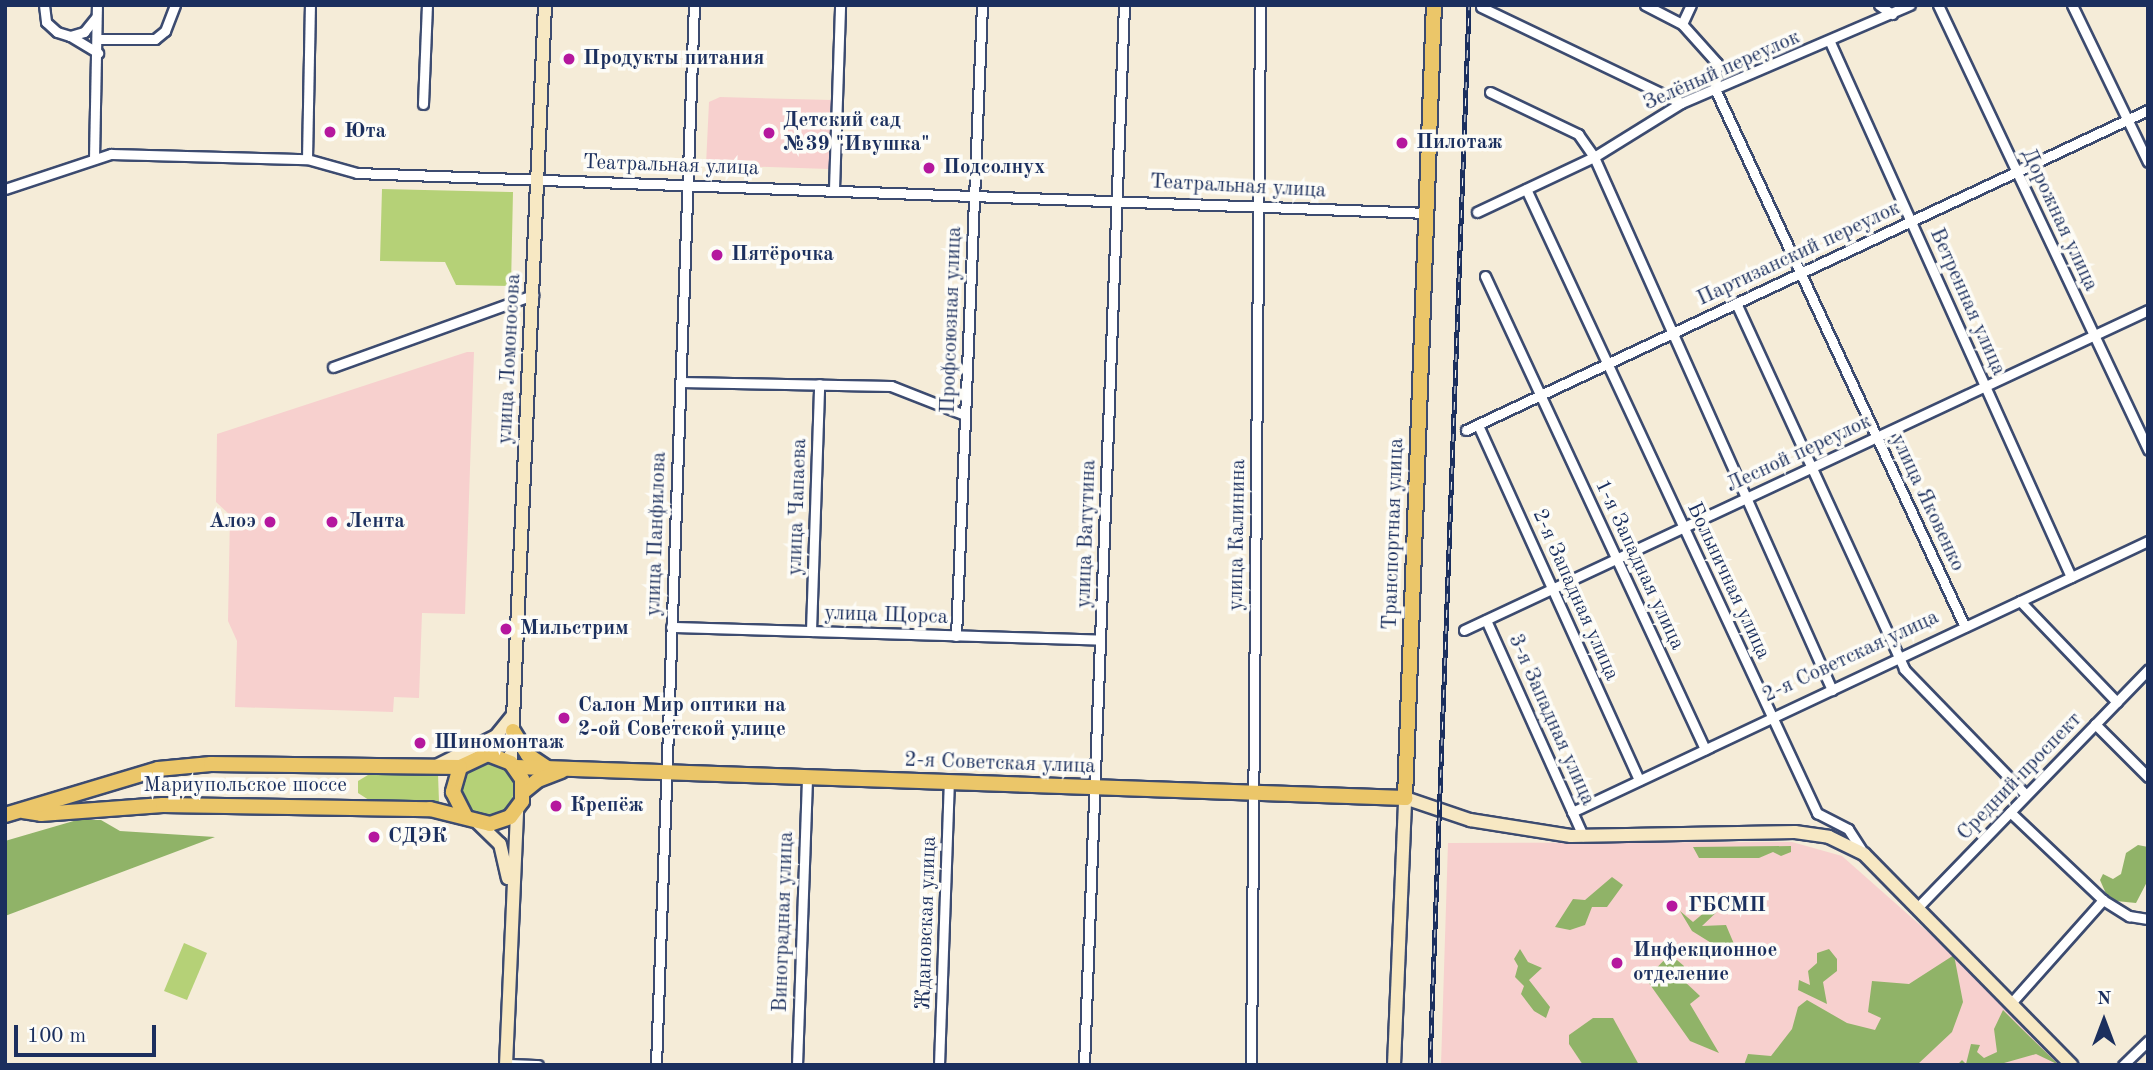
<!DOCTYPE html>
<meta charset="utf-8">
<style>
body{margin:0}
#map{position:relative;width:2153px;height:1070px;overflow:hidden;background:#f5ecd8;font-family:"Old Standard TT",serif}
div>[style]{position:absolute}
.built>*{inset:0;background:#f7d0ce}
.green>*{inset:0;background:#b5d177}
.round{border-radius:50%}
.forest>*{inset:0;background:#90b368}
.roads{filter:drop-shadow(2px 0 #3c4b70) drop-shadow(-2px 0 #3c4b70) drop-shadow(0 2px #3c4b70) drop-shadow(0 -2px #3c4b70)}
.street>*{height:9px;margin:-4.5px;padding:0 4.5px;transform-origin:4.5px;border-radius:4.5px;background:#fff}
.secondary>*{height:12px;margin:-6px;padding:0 6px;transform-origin:6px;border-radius:6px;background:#f7e8c3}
.primary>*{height:14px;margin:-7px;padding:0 7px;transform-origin:7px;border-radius:7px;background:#ebc669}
.rail>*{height:5px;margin-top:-2.5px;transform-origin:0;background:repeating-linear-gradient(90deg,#fdfcf7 0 8px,#1b2f5e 0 16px);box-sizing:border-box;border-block:2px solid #1b2f5e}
.dots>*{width:19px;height:19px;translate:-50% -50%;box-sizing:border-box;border:4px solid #fdfcf7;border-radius:50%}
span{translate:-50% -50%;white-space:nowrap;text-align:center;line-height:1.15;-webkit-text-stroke:7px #fdfcf7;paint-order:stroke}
.poi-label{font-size:21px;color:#1b2f5e;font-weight:700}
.left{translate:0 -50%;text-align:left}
.right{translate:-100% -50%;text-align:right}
.street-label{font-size:21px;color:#1b2f5e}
.frame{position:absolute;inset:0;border:7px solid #1b2f5e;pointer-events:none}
.north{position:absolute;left:2069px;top:986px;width:70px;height:70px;-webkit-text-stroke:5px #fdfcf7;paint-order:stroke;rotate:0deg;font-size:19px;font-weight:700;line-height:28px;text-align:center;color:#1b2f5e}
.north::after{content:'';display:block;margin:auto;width:24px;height:32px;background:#1b2f5e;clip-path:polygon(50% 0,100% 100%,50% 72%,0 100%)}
.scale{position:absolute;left:14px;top:1025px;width:142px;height:32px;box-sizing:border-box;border:4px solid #1b2f5e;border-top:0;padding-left:9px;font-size:21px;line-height:24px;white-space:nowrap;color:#1b2f5e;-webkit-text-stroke:5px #fdfcf7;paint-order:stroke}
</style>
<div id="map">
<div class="built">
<i style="clip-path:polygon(720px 97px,832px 100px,829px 169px,706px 165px,709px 102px)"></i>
<i style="clip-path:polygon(467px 352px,474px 352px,465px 614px,422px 613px,419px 698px,394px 697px,393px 712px,235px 707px,237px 641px,228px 621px,230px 515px,216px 502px,217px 434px)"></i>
<i style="clip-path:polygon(1792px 842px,1842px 856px,1954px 955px,2063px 1065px,1441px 1065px,1448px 843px)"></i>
</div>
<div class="green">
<i style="clip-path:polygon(382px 189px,513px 192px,511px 286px,456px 285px,445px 262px,380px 261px)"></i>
<i class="round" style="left:460px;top:762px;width:54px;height:54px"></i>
<i style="clip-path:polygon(373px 772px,438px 774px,439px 802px,372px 802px,358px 793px,358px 781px)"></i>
<i style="clip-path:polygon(184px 943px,207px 953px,187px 1000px,164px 991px)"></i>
</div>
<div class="forest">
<i style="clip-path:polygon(77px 820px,101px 820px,120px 831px,215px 837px,5px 916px,5px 841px)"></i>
<i style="clip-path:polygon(2138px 845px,2148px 847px,2148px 880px,2136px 903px,2116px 901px,2107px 896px,2100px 880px,2103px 874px,2113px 879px,2121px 874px,2126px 853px)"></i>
<i style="clip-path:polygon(1791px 846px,1791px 852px,1781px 856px,1773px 852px,1759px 858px,1699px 858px,1693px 847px)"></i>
<i style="clip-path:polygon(1612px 877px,1623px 885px,1607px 907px,1592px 907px,1585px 925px,1570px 930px,1555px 927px,1573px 899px,1585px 900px)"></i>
<i style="clip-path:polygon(1712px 906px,1722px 907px,1702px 926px,1726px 925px,1737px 951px,1729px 954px,1692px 931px,1680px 911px,1693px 922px)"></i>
<i style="clip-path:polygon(1520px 949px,1528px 962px,1542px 968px,1529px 980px,1550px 1007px,1546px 1018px,1534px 1011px,1521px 994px,1524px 986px,1515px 977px,1518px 966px,1514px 959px)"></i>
<i style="clip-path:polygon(1829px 949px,1837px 959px,1837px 971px,1823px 982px,1827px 1004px,1798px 990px,1799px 980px,1810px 985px,1808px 971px,1817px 963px,1817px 953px)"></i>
<i style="clip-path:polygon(1670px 954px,1684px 966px,1683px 980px,1700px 996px,1690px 1004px,1719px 1053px,1690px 1041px,1646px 979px)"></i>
<i style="clip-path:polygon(1954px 955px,1963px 1002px,1952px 1032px,1918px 1064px,1744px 1065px,1748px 1054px,1771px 1056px,1792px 1029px,1798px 1007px,1807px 1000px,1847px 1023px,1875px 1030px,1881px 1018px,1868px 1012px,1872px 981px,1909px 984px)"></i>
<i style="clip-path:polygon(2003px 1010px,2022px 1029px,2059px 1065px,2036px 1054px,1997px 1065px,1957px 1065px,1962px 1060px,1966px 1064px,1971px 1044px,1980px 1045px,1977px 1052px,1984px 1058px,1997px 1052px,1994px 1029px)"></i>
<i style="clip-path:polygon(1593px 1018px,1613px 1018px,1639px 1065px,1583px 1065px,1569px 1044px,1569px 1035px)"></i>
</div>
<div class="roads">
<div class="street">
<i style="left:44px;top:5px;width:17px;rotate:83deg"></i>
<i style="left:46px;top:22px;width:15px;rotate:42deg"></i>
<i style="left:57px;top:32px;width:14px;rotate:17deg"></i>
<i style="left:70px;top:36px;width:15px;rotate:-16deg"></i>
<i style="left:84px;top:32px;width:19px;rotate:-51deg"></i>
<i style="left:1645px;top:5px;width:42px;rotate:27.2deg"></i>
<i style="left:1682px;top:24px;width:52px;rotate:48.1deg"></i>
<i style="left:1717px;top:63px;width:26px;rotate:94deg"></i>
<i style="left:1715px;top:89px;width:593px;rotate:65.08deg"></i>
<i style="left:1879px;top:5px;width:16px;rotate:35deg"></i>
<i style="left:1938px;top:5px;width:492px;rotate:64.7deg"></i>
<i style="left:2072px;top:5px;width:174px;rotate:64.2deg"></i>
<i style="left:1481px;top:7px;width:222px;rotate:25.6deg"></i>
<i style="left:1682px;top:24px;width:21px;rotate:-65deg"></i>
<i style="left:70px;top:36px;width:33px;rotate:31deg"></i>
<i style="left:98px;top:39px;width:57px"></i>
<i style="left:155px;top:39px;width:13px;rotate:-39deg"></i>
<i style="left:165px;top:31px;width:28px;rotate:-69deg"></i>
<i style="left:1830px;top:42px;width:587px;rotate:65.75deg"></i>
<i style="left:1490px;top:92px;width:98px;rotate:25.5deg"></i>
<i style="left:1578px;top:134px;width:28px;rotate:55deg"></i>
<i style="left:1594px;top:157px;width:584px;rotate:65.94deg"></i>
<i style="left:423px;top:104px;width:99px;rotate:-87.7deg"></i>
<i style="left:94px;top:159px;width:154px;rotate:-88.9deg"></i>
<i style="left:307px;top:159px;width:154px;rotate:-88.9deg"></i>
<i style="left:5px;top:189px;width:112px;rotate:-18.3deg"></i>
<i style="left:111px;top:154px;width:196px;rotate:1.5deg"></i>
<i style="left:307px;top:159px;width:52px;rotate:15.6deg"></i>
<i style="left:357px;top:173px;width:1071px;rotate:2.14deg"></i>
<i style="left:834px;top:189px;width:184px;rotate:-88.1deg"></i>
<i style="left:1526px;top:189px;width:689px;rotate:65deg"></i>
<i style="left:1817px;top:813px;width:35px;rotate:27deg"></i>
<i style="left:1848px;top:829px;width:30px;rotate:57deg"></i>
<i style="left:1477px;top:212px;width:129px;rotate:-25.2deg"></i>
<i style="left:1594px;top:157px;width:102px;rotate:-31.8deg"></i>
<i style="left:1681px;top:103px;width:249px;rotate:-23.2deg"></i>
<i style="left:1485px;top:276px;width:522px;rotate:65.06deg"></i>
<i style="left:1736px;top:303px;width:403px;rotate:65.3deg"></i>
<i style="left:1904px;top:669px;width:175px;rotate:45.9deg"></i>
<i style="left:333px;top:367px;width:213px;rotate:-19.8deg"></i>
<i style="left:680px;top:382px;width:211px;rotate:1.1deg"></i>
<i style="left:891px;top:386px;width:79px;rotate:21.4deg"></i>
<i style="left:1478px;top:425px;width:390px;rotate:65.6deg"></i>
<i style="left:1466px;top:430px;width:753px;rotate:-25.14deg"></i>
<i style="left:2020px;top:601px;width:140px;rotate:46.2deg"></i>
<i style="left:1486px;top:620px;width:237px;rotate:65.8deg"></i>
<i style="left:671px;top:627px;width:429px;rotate:1.7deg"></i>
<i style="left:1464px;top:630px;width:755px;rotate:-25.07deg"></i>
<i style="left:811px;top:631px;width:247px;rotate:-88.1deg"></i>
<i style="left:956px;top:636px;width:632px;rotate:-87.64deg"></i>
<i style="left:2095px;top:724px;width:75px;rotate:45deg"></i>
<i style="left:1572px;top:812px;width:637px;rotate:-25.2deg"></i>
<i style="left:2010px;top:812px;width:128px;rotate:43.4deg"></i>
<i style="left:2103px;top:900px;width:31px;rotate:32deg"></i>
<i style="left:2129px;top:916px;width:19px;rotate:9deg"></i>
<i style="left:1917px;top:908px;width:332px;rotate:-45.9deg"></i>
<i style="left:2012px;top:1002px;width:137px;rotate:-48.3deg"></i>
<i style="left:506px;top:1064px;width:32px;rotate:2deg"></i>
<i style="left:656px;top:1065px;width:1061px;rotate:-87.95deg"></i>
<i style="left:797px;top:1065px;width:285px;rotate:-88deg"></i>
<i style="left:939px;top:1065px;width:282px;rotate:-88deg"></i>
<i style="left:1084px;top:1065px;width:1061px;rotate:-87.84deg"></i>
<i style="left:1251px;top:1065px;width:1060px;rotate:-89.51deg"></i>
<i style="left:2123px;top:1065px;width:35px;rotate:-44deg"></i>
</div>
<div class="secondary">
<i style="left:511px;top:763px;width:759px;rotate:-87.43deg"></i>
<i style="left:436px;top:766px;width:67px;rotate:-26.6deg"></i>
<i style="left:496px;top:736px;width:27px;rotate:-51deg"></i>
<i style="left:478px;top:823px;width:30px;rotate:44deg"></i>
<i style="left:500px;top:844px;width:35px;rotate:77deg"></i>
<i style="left:506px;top:1065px;width:255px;rotate:-87.5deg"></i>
<i style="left:1394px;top:1065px;width:267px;rotate:-87.6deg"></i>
<i style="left:1405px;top:798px;width:69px;rotate:18.7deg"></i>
<i style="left:1470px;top:820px;width:102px;rotate:9deg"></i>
<i style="left:1571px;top:836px;width:224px;rotate:-1deg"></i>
<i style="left:1795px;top:832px;width:34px;rotate:8deg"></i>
<i style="left:1829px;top:837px;width:39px;rotate:26deg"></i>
<i style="left:1864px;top:854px;width:296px;rotate:45.5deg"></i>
</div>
<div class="primary">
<i style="left:513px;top:731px;width:28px;rotate:58deg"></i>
<i style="left:528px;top:755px;width:22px;rotate:34deg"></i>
<i style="left:516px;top:767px;width:890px;rotate:2deg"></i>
<i style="left:1405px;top:798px;width:794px;rotate:-87.91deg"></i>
<i style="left:523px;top:792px;width:19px;rotate:-39deg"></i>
<i style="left:538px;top:780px;width:25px;rotate:-21deg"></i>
<i style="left:23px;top:811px;width:18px;rotate:9deg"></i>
<i style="left:41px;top:814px;width:122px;rotate:-4.2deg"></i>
<i style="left:163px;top:805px;width:267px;rotate:0.9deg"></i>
<i style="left:430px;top:809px;width:62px;rotate:14deg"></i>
<i style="left:490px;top:824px;width:21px;rotate:-19deg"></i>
<i style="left:510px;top:817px;width:20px;rotate:-53deg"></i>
<i style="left:522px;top:801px;width:22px;rotate:-90deg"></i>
<i style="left:522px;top:779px;width:19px;rotate:-125deg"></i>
<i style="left:511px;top:763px;width:25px;rotate:-159deg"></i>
<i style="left:488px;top:754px;width:31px;rotate:155deg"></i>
<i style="left:460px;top:767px;width:26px;rotate:106deg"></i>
<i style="left:453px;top:792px;width:28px;rotate:63deg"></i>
<i style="left:5px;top:815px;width:160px;rotate:-16.7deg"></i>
<i style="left:158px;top:769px;width:53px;rotate:-5.4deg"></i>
<i style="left:211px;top:764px;width:249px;rotate:0.7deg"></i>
</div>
</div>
<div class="rail">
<i style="left:1430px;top:1065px;width:1061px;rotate:-87.89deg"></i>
</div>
<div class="dots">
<i style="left:569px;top:59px;background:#b5179e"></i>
<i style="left:330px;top:132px;background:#b5179e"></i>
<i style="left:769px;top:133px;background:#b5179e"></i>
<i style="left:1402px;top:143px;background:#b5179e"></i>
<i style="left:929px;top:168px;background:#b5179e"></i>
<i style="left:717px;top:255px;background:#b5179e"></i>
<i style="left:270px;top:522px;background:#b5179e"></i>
<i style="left:332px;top:522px;background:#b5179e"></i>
<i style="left:506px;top:629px;background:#b5179e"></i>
<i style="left:564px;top:718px;background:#b5179e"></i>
<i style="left:420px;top:743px;background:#b5179e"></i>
<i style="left:556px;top:806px;background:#b5179e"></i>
<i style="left:374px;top:837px;background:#b5179e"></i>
<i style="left:1672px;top:906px;background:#b5179e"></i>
<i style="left:1617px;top:963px;background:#b5179e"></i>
</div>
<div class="poi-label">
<span class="left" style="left:583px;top:59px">Продукты питания</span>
<span class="left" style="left:783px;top:133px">Детский сад<br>№39 "Ивушка"</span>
<span class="left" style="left:344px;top:132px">Юта</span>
<span class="left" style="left:1416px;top:143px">Пилотаж</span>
<span class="left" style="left:943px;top:168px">Подсолнух</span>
<span class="left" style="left:731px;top:255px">Пятёрочка</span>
<span class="right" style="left:256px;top:522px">Алоэ</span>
<span class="left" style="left:346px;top:522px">Лента</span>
<span class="left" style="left:520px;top:629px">Мильстрим</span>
<span class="left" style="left:578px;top:718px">Салон Мир оптики на<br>2-ой Советской улице</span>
<span class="left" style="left:434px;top:743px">Шиномонтаж</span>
<span class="left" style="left:570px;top:806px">Крепёж</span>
<span class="left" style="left:388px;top:837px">СДЭК</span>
<span class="left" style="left:1688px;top:906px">ГБСМП</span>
<span class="left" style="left:1633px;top:963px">Инфекционное<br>отделение</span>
</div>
<div class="street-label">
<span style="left:1722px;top:71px;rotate:-24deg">Зелёный переулок</span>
<span style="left:671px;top:166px;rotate:2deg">Театральная улица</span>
<span style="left:1238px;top:187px;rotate:3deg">Театральная улица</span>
<span style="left:2059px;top:220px;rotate:65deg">Дорожная улица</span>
<span style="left:1799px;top:254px;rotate:-25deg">Партизанский переулок</span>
<span style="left:1967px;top:302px;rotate:66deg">Ветренная улица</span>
<span style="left:952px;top:320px;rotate:-88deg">Профсоюзная улица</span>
<span style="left:510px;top:359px;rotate:-87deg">улица Ломоносова</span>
<span style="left:1799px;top:454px;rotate:-25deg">Лесной переулок</span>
<span style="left:1927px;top:503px;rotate:65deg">улица Яковенко</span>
<span style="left:798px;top:507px;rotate:-88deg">улица Чапаева</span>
<span style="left:657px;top:534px;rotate:-88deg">улица Панфилова</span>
<span style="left:1087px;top:534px;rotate:-88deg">улица Ватутина</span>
<span style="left:1394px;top:534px;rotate:-88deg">Транспортная улица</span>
<span style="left:1238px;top:535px;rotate:-89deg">улица Калинина</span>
<span style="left:1639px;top:565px;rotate:65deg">1-я Западная улица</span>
<span style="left:1728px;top:581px;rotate:65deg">Больничная улица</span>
<span style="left:1575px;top:595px;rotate:66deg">2-я Западная улица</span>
<span style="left:886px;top:616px;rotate:2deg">улица Щорса</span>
<span style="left:1851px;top:657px;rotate:-25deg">2-я Советская улица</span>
<span style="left:1551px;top:720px;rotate:66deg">3-я Западная улица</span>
<span style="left:1000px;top:764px;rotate:2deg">2-я Советская улица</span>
<span style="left:2020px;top:777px;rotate:-46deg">Средний проспект</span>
<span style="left:245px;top:786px">Мариупольское шоссе</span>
<span style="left:784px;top:922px;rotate:-88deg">Виноградная улица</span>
<span style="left:927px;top:923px;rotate:-88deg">Ждановская улица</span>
</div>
<div class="frame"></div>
<div class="north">N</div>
<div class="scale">100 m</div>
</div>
